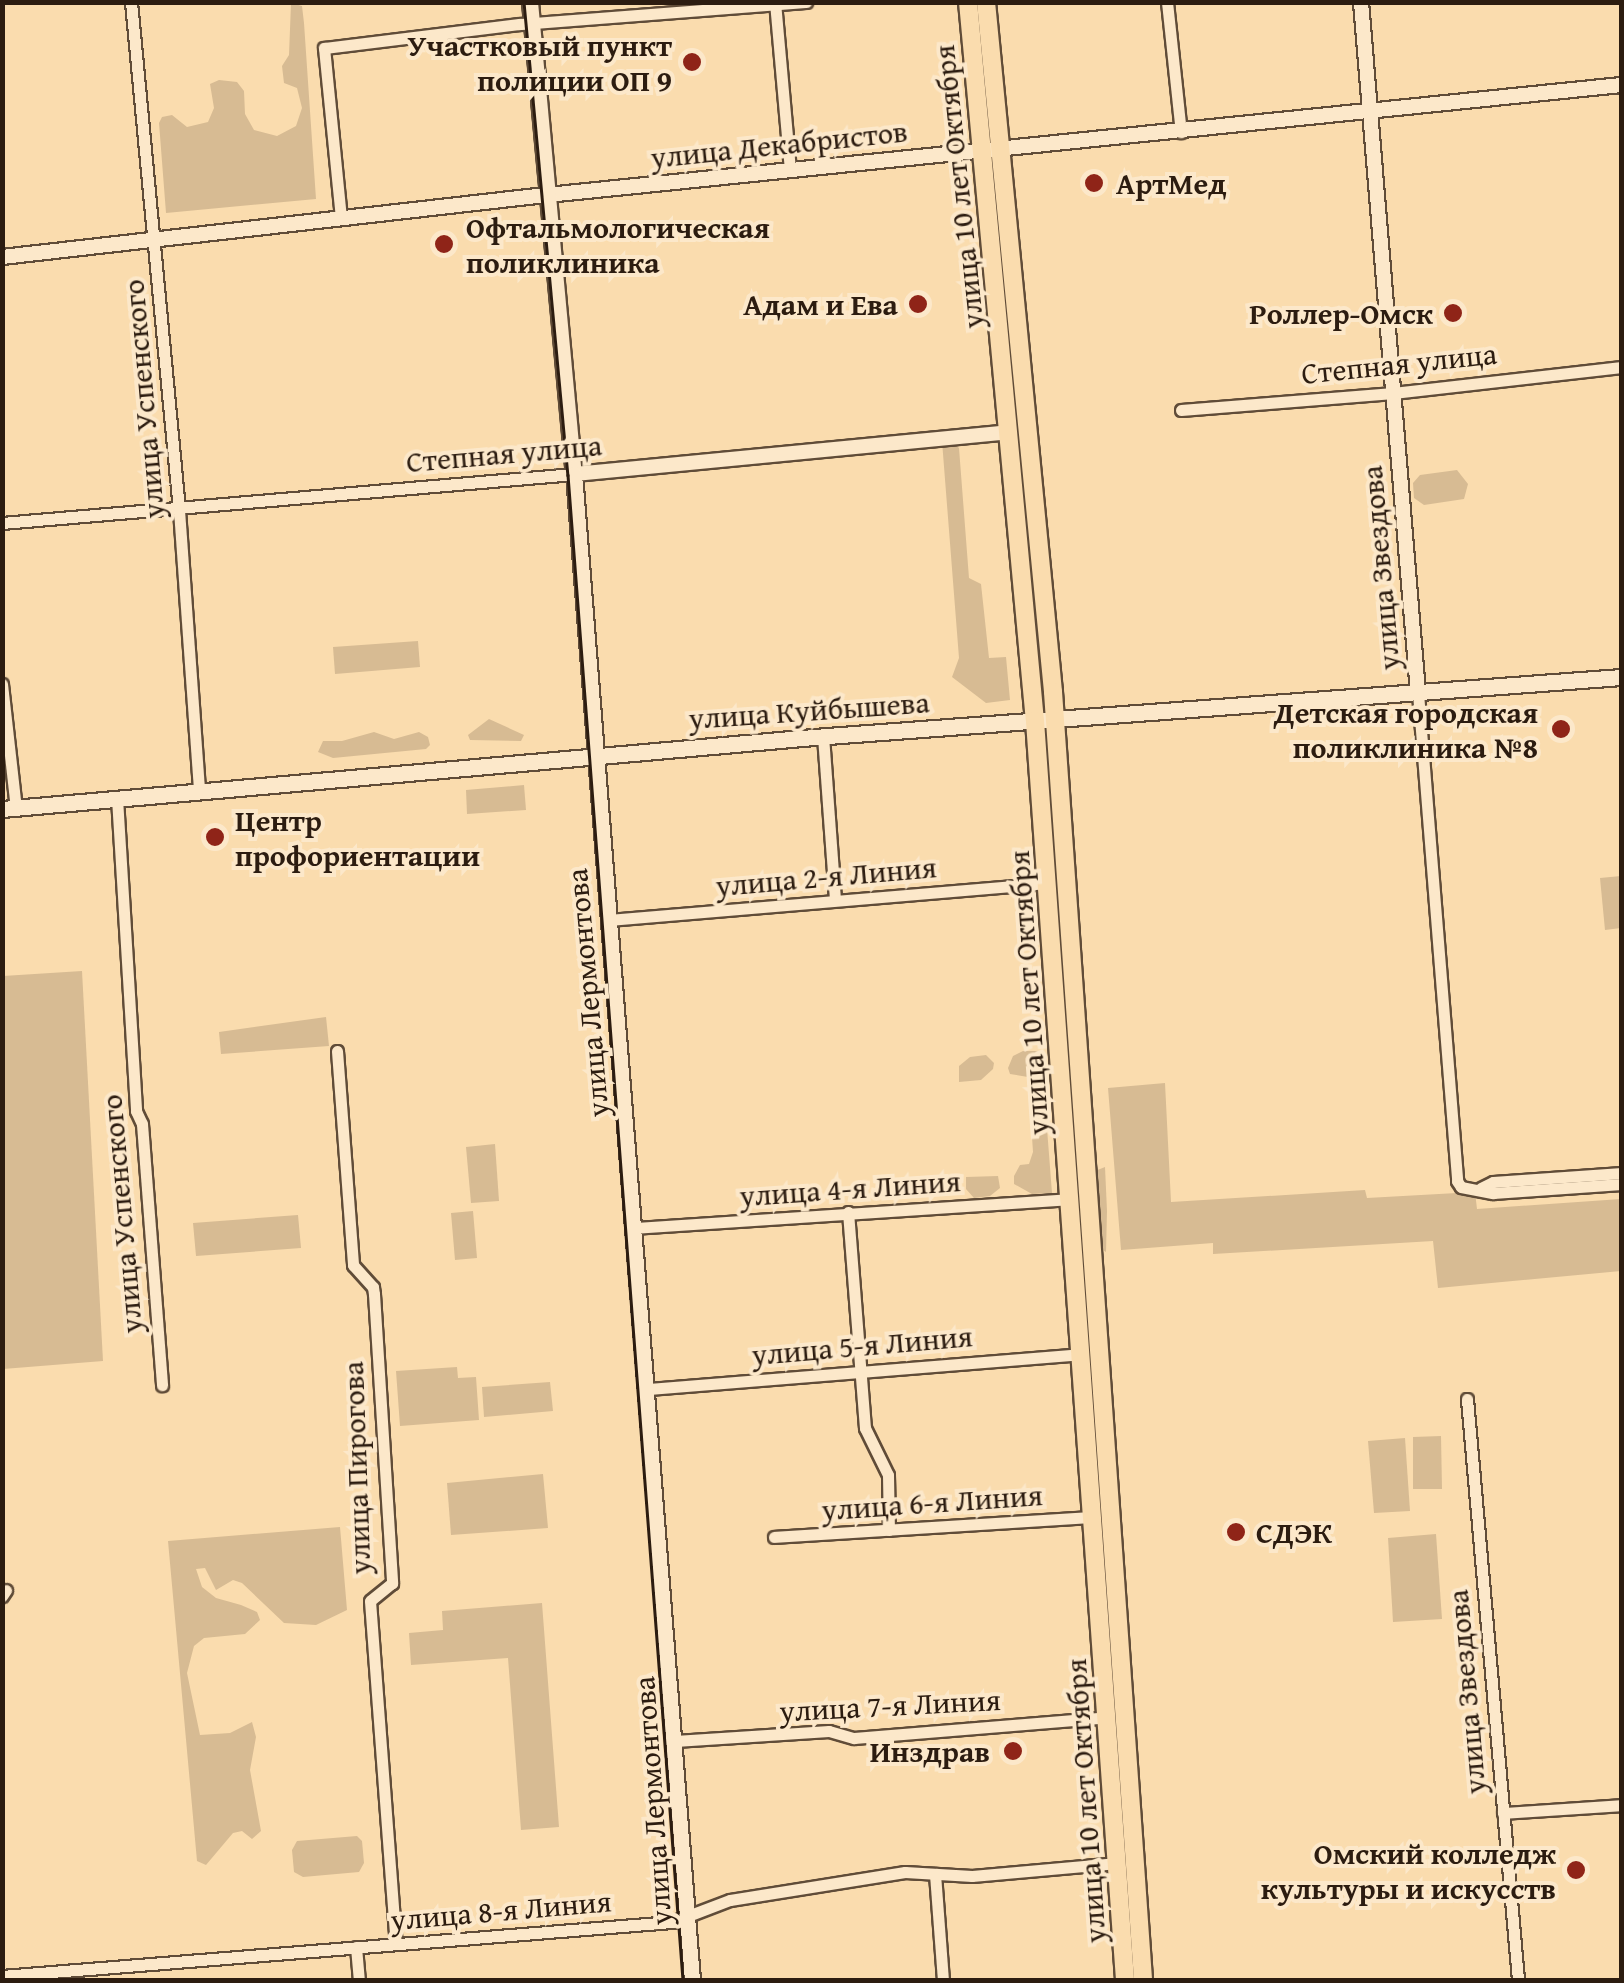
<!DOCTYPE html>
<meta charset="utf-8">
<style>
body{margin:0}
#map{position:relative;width:1624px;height:1983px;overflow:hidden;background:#fadcae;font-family:"Gentium Book Plus",serif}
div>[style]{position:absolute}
.green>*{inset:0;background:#d7bb93}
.roads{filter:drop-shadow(2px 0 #604c38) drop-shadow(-2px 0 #604c38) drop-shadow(0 2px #604c38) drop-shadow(0 -2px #604c38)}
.minor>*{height:11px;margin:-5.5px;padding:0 5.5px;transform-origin:5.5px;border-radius:5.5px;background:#fce8ca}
.tertiary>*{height:14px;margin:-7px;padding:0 7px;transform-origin:7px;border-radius:7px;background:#fce8ca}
.secondary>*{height:15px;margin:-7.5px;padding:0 7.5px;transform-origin:7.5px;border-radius:7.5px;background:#fce8ca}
.primary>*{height:18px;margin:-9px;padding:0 9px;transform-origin:9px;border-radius:9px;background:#fadcae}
.tram>*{height:2.5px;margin:-1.25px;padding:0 1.25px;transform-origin:1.25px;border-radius:1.25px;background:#2c1c10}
.dots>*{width:28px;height:28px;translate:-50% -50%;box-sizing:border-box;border:5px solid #fce8ca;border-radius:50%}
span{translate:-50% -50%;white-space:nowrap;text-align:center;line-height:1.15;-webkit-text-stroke:8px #fce8ca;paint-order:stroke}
.poi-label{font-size:30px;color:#2c1c10;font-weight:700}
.right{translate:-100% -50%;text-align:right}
.left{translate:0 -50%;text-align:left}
.street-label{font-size:30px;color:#2c1c10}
.frame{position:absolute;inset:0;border:5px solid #2c1c10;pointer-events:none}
</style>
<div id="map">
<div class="green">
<i style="clip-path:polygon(291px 3px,302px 6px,304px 23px,316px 199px,166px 213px,159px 123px,162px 117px,172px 115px,187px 127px,208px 122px,214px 108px,210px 84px,219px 80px,237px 82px,244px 91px,245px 114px,254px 130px,277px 136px,296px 126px,302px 108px,297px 88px,284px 83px,282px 66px,289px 55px)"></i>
<i style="clip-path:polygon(942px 441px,952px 441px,959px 448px,969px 578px,981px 584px,989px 658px,1006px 657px,1010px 700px,986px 703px,952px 677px,959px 658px)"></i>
<i style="clip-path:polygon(1457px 470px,1468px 484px,1464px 499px,1424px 505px,1414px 498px,1413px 483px,1420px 475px)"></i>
<i style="clip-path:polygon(418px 641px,420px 667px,335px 674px,333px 647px)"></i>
<i style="clip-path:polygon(489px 719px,524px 735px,521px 741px,470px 740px,468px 735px)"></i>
<i style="clip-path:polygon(374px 732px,394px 739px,419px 732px,428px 737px,430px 745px,426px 749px,333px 758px,318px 752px,323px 741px,342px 741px)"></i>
<i style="clip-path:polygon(524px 785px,526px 810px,467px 814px,466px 790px)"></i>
<i style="clip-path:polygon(1621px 876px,1621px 928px,1605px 930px,1600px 878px)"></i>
<i style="clip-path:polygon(82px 971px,103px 1361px,3px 1369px,3px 976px)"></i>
<i style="clip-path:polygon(326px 1017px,329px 1046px,221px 1054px,219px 1032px)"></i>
<i style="clip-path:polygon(1023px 1051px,1041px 1051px,1052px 1193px,1032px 1194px,1014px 1184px,1014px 1176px,1020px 1165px,1029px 1164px,1033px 1152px,1028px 1077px,1010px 1074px,1008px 1068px,1013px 1056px)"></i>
<i style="clip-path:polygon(986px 1055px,994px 1063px,993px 1069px,981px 1080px,959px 1082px,959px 1066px,970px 1057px)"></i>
<i style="clip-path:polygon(1165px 1083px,1171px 1202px,1365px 1190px,1367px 1198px,1475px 1192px,1477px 1209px,1621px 1199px,1621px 1271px,1438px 1288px,1433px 1241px,1213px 1254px,1213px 1243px,1121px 1250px,1108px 1088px)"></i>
<i style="clip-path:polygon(495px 1144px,499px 1201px,471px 1203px,466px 1147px)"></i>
<i style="clip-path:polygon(1105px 1167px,1107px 1211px,1106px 1252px,1100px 1248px,1095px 1171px)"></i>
<i style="clip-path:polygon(998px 1176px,1000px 1188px,990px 1196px,974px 1198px,966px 1189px,966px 1177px)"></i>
<i style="clip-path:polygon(473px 1211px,477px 1258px,455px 1260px,451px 1213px)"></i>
<i style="clip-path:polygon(298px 1215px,301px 1248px,196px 1256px,193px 1223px)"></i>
<i style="clip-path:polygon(457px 1367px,458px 1378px,476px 1377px,479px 1420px,400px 1426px,396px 1371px)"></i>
<i style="clip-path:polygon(550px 1382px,553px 1411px,484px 1417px,482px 1387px)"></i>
<i style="clip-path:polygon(1441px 1436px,1442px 1489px,1413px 1489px,1413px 1437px)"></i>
<i style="clip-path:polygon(1405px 1438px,1410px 1511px,1374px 1513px,1368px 1441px)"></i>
<i style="clip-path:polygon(543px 1474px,548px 1528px,451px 1535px,447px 1483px)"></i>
<i style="clip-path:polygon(340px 1527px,347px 1610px,316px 1625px,284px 1623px,242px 1583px,233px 1580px,216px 1590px,205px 1568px,196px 1569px,202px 1587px,216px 1598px,241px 1605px,257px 1612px,260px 1620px,245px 1634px,204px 1638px,194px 1646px,187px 1673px,200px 1735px,230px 1733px,252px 1722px,256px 1737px,250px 1770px,261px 1831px,252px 1839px,242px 1831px,233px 1833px,206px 1865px,197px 1861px,168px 1541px)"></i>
<i style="clip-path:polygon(1436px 1534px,1442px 1619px,1393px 1622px,1388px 1538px)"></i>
<i style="clip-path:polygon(542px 1603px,559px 1827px,521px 1830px,508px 1658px,411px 1665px,409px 1633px,443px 1630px,442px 1611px)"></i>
<i style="clip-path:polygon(357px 1836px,362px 1841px,364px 1863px,359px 1872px,303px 1877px,294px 1872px,292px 1850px,297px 1841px)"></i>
</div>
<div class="roads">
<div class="minor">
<i style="left:131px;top:2px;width:510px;rotate:84.6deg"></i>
<i style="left:179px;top:510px;width:282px;rotate:85.9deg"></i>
<i style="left:775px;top:2px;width:169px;rotate:84.9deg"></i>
<i style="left:1167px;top:2px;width:131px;rotate:83.9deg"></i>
<i style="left:341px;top:218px;width:171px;rotate:-95.7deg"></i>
<i style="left:324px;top:48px;width:197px;rotate:-7deg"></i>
<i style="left:520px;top:24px;width:287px;rotate:-4.4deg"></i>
<i style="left:1181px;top:410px;width:213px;rotate:-4.6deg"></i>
<i style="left:1393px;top:393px;width:230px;rotate:-6.5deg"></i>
<i style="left:2px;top:523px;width:574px;rotate:-4.9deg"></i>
<i style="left:2px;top:684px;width:125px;rotate:83.6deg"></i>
<i style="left:1418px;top:693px;width:490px;rotate:85.4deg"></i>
<i style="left:1457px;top:1181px;width:7px;rotate:56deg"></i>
<i style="left:1461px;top:1187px;width:33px;rotate:11deg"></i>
<i style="left:1493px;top:1193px;width:129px;rotate:-4deg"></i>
<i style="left:823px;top:736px;width:162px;rotate:85.8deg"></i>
<i style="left:117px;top:798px;width:314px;rotate:86.5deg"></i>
<i style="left:136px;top:1111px;width:14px;rotate:65deg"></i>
<i style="left:142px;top:1124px;width:262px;rotate:85.6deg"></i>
<i style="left:608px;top:920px;width:441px;rotate:-4.8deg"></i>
<i style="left:337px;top:1051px;width:215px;rotate:85.7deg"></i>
<i style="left:353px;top:1265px;width:30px;rotate:48deg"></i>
<i style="left:373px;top:1287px;width:7px;rotate:82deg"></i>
<i style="left:374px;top:1294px;width:290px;rotate:86.4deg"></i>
<i style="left:392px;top:1583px;width:28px;rotate:141deg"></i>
<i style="left:370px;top:1601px;width:343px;rotate:85.7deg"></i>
<i style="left:1481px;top:1188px;width:13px;rotate:-27deg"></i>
<i style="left:1493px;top:1182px;width:129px;rotate:-4deg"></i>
<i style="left:848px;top:1212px;width:217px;rotate:85.5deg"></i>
<i style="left:865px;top:1428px;width:52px;rotate:63.9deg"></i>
<i style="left:888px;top:1475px;width:55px;rotate:89deg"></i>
<i style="left:634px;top:1228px;width:437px;rotate:-3.8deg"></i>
<i style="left:648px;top:1389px;width:434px;rotate:-4.6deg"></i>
<i style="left:1467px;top:1399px;width:583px;rotate:84.98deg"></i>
<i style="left:774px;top:1537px;width:320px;rotate:-3.6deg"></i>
<i style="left:2px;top:1596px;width:7px;rotate:-56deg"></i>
<i style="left:675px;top:1741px;width:154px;rotate:-3.7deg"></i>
<i style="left:829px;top:1731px;width:26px;rotate:16deg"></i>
<i style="left:854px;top:1738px;width:254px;rotate:-4.7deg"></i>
<i style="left:1503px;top:1813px;width:119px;rotate:-3.8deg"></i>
<i style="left:935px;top:1874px;width:106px;rotate:85.7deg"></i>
<i style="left:356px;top:1947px;width:33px;rotate:85deg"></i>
<i style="left:2px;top:1976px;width:672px;rotate:-4.61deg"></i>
<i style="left:672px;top:1922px;width:62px;rotate:-20.8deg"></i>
<i style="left:730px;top:1900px;width:177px;rotate:-9.1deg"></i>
<i style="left:905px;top:1872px;width:67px;rotate:3.4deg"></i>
<i style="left:972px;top:1876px;width:146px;rotate:-5.1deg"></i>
</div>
<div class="tertiary">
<i style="left:1361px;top:2px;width:693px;rotate:85.28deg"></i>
<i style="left:2px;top:257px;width:529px;rotate:-6.51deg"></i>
<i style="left:528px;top:197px;width:1100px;rotate:-5.85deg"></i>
<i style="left:574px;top:474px;width:437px;rotate:-5.5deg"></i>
</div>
<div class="secondary">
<i style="left:530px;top:2px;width:474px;rotate:84.7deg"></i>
<i style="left:574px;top:474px;width:1511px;rotate:85.52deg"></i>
<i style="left:2px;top:809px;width:815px;rotate:-5.07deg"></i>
<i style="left:814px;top:737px;width:810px;rotate:-4.25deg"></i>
</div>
<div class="primary">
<i style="left:968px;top:2px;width:722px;rotate:84.68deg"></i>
<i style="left:1035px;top:721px;width:1262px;rotate:85.91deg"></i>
<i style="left:986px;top:2px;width:693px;rotate:84.45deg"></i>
<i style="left:1053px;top:692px;width:1291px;rotate:86deg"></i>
</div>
</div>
<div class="tram">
<i style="left:524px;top:2px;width:475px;rotate:84.7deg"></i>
<i style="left:568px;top:475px;width:1509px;rotate:85.63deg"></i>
</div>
<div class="dots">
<i style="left:692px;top:62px;background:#8f2418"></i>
<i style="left:1094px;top:183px;background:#8f2418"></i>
<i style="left:444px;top:244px;background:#8f2418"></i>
<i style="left:918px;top:304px;background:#8f2418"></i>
<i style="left:1453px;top:313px;background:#8f2418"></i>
<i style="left:1561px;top:729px;background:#8f2418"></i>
<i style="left:215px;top:837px;background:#8f2418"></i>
<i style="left:1236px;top:1532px;background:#8f2418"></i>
<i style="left:1013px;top:1751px;background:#8f2418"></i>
<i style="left:1576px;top:1870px;background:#8f2418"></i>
</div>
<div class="poi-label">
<span class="right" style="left:672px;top:62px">Участковый пункт<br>полиции ОП 9</span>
<span class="left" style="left:1116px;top:183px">АртМед</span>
<span class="left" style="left:466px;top:244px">Офтальмологическая<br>поликлиника</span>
<span class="right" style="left:898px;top:304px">Адам и Ева</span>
<span class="right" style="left:1433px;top:313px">Роллер-Омск</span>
<span class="right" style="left:1538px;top:729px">Детская городская<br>поликлиника №8</span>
<span class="left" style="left:235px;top:837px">Центр<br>профориентации</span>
<span class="left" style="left:1256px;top:1532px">СДЭК</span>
<span class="right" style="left:990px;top:1751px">Инздрав</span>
<span class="right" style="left:1556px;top:1870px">Омский колледж<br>культуры и искусств</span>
</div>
<div class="street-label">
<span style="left:779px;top:144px;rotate:-6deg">улица Декабристов</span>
<span style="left:958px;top:187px;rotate:-96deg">улица 10 лет Октября</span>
<span style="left:1399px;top:363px;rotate:-6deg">Степная улица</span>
<span style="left:143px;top:399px;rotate:-95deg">улица Успенского</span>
<span style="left:504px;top:453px;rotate:-5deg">Степная улица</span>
<span style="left:1380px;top:568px;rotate:-95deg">улица Звездова</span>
<span style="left:809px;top:710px;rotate:-4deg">улица Куйбышева</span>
<span style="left:826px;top:876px;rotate:-5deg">улица 2-я Линия</span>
<span style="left:587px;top:993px;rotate:-95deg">улица Лермонтова</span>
<span style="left:1028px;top:993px;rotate:-94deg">улица 10 лет Октября</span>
<span style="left:850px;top:1188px;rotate:-4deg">улица 4-я Линия</span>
<span style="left:121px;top:1214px;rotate:-95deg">улица Успенского</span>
<span style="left:862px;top:1345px;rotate:-5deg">улица 5-я Линия</span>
<span style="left:356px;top:1468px;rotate:-92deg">улица Пирогова</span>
<span style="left:932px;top:1502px;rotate:-4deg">улица 6-я Линия</span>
<span style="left:1466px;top:1692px;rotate:-95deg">улица Звездова</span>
<span style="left:890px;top:1705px;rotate:-3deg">улица 7-я Линия</span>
<span style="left:652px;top:1801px;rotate:-94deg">улица Лермонтова</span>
<span style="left:1085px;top:1801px;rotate:-94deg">улица 10 лет Октября</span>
<span style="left:501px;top:1910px;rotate:-5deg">улица 8-я Линия</span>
</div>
<div class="frame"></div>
</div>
